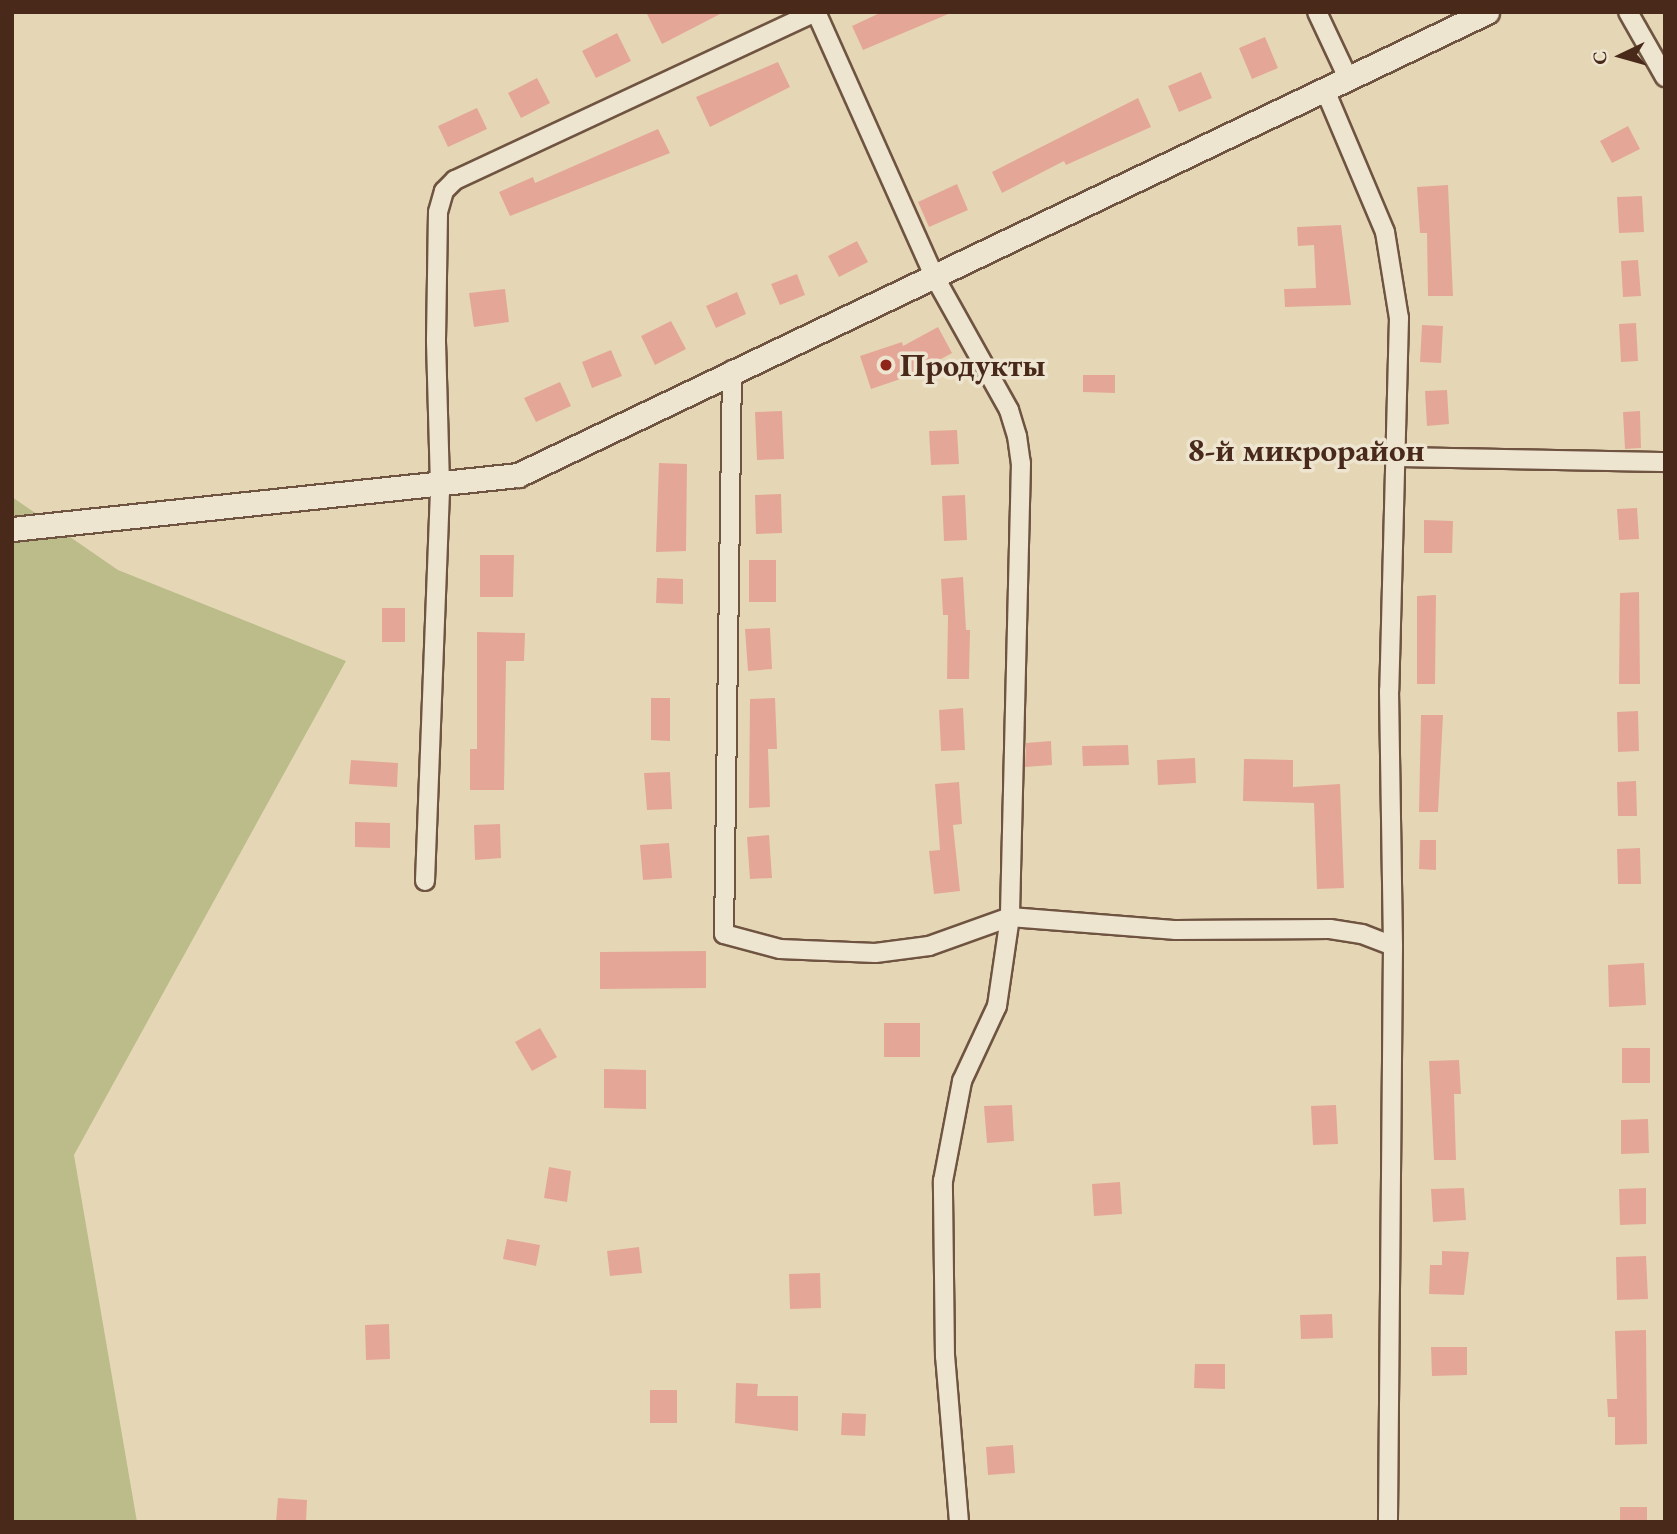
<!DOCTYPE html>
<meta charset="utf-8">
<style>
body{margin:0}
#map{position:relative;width:1677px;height:1534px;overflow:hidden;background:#e5d7b6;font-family:"EB Garamond",serif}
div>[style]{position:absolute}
.green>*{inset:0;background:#bbbc89}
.building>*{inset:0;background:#e4a797}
.roads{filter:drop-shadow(2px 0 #6f5441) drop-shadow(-2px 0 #6f5441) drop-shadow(0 2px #6f5441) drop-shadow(0 -2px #6f5441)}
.minor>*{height:18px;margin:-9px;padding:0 9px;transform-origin:9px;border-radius:9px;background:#eee5d0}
.tertiary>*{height:23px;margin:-11.5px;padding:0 11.5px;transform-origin:11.5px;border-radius:11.5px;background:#eee5d0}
.dots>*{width:19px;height:19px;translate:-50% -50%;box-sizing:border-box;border:4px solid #eee5d0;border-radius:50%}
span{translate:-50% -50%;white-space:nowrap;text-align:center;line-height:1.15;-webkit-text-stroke:7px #eee5d0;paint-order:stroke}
.poi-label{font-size:32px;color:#48291a;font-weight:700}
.left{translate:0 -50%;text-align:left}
.neighbourhood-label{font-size:33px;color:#48291a;font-weight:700}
.frame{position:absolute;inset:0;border:14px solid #48291a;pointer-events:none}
.north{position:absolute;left:1586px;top:21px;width:70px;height:70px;-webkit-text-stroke:5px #eee5d0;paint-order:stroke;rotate:265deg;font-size:19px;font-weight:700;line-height:28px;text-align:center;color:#48291a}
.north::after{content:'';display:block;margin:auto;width:24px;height:32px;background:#48291a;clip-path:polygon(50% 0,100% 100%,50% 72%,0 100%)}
</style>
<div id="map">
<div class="green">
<i style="clip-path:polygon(12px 497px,118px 570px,346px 661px,74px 1155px,137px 1522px,12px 1522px)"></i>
</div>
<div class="building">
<i style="clip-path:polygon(646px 12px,724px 12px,662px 44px)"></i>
<i style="clip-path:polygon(882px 12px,953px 12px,863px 50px,852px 26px)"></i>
<i style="clip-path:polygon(617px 33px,631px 61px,596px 78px,582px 51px)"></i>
<i style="clip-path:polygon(1265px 37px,1278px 68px,1252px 79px,1239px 48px)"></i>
<i style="clip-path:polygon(778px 62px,790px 87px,710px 127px,696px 97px)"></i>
<i style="clip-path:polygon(1201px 72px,1212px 98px,1179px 112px,1168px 86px)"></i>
<i style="clip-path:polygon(537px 78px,550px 103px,521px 118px,508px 93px)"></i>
<i style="clip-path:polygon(1138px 98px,1151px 127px,1066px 165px,1064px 161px,1002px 193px,992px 172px)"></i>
<i style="clip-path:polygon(477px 108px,487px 129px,448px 147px,438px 126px)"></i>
<i style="clip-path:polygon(1628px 126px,1640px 149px,1612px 163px,1600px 141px)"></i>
<i style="clip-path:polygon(658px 129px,670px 153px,510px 216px,499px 192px,533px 177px,535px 183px)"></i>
<i style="clip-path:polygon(957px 184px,968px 210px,929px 227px,918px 202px)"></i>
<i style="clip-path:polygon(1448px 185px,1453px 296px,1428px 296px,1427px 233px,1420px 233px,1417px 187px)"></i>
<i style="clip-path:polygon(1642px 196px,1644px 232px,1619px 233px,1617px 197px)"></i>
<i style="clip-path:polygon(1341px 225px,1351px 305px,1285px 307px,1284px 289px,1316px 288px,1314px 245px,1298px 246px,1297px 227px)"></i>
<i style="clip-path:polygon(857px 241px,868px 262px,839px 277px,828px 256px)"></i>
<i style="clip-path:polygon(1638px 260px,1641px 296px,1623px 297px,1621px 261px)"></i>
<i style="clip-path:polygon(797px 274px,805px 295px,780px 305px,771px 284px)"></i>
<i style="clip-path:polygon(505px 289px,509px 322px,474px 327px,469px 293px)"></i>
<i style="clip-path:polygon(737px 292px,746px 314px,716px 328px,706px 306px)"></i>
<i style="clip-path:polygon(671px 321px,686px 349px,655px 365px,641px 336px)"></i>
<i style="clip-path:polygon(1636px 323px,1638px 361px,1621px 362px,1619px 324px)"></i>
<i style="clip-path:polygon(1422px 325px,1443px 326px,1441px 363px,1420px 362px)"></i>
<i style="clip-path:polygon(938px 327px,952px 353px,912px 375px,871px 389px,860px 356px,902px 342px,903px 346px)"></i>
<i style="clip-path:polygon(611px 350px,622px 376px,592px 388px,582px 362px)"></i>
<i style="clip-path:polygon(1083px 375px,1115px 375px,1115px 393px,1083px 392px)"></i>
<i style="clip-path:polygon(560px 382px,571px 406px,536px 422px,524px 398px)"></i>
<i style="clip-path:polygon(1447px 390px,1449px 424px,1427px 426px,1425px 391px)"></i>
<i style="clip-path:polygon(782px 411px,784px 459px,757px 460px,755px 412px)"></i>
<i style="clip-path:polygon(1640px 411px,1641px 448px,1625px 449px,1623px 412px)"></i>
<i style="clip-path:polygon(957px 430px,959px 464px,931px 465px,929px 431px)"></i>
<i style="clip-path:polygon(659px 463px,687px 464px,686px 551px,656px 552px)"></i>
<i style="clip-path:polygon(781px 494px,782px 533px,756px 534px,755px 495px)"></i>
<i style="clip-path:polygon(965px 495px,967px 540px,944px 541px,942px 496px)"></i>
<i style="clip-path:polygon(1637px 508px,1639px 539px,1619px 540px,1617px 509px)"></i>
<i style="clip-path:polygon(1424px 520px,1453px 521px,1452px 553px,1424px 553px)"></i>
<i style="clip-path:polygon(480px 555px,514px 555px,513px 597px,480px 597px)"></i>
<i style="clip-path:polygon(749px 560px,776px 560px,776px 602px,749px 602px)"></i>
<i style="clip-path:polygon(963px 577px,966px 630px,970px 630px,969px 679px,947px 679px,948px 615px,943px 615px,941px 579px)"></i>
<i style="clip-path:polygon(657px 578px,683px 579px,683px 604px,656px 603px)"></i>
<i style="clip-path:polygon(1639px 592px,1640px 684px,1619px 684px,1620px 593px)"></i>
<i style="clip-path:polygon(1436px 595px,1435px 684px,1417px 684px,1417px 596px)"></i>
<i style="clip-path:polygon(382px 608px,405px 608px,405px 642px,382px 642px)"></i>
<i style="clip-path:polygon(770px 628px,772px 669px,748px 671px,745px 629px)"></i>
<i style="clip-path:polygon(477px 632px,525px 633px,524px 661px,506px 661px,504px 790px,470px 790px,470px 749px,477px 749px)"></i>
<i style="clip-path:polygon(651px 698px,670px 698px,670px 741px,651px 740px)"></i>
<i style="clip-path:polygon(775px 698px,777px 749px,768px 749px,770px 807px,749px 808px,750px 699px)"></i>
<i style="clip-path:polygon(963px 708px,965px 750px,941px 751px,939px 710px)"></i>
<i style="clip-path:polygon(1638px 711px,1639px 751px,1618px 752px,1617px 712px)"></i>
<i style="clip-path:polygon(1421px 715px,1443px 715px,1438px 812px,1419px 812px)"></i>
<i style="clip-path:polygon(1051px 741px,1052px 765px,1025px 767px,1026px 743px)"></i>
<i style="clip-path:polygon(1128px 745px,1129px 765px,1083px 766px,1082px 746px)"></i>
<i style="clip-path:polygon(1195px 758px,1196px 783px,1158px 785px,1157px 760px)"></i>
<i style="clip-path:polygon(1244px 759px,1293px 760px,1293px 787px,1340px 784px,1344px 888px,1317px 889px,1314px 803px,1243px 801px)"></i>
<i style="clip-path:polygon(351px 760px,398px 763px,397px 787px,349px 784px)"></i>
<i style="clip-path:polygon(670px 772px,672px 809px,647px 810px,644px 773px)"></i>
<i style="clip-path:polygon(1636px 781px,1637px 816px,1618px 816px,1617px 782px)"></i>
<i style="clip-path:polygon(959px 782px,962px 824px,953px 825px,960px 891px,934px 894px,929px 851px,940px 850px,935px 784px)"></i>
<i style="clip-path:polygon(355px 822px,390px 823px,390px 848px,355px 847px)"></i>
<i style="clip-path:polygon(500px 824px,501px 858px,475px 860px,474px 825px)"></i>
<i style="clip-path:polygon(769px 835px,772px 878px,750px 879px,747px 837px)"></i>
<i style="clip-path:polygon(1420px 840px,1436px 840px,1436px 870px,1419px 869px)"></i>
<i style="clip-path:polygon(669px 843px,672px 878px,643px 880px,640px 845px)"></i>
<i style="clip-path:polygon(1640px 848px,1641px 884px,1618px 884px,1617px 849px)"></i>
<i style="clip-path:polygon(706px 951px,706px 988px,600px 989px,600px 952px)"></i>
<i style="clip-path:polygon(1644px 963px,1646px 1005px,1609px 1007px,1608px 965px)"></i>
<i style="clip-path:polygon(884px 1023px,920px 1023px,920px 1057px,884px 1057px)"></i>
<i style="clip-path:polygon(540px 1028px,557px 1057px,532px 1071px,515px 1042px)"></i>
<i style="clip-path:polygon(1622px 1048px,1650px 1048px,1650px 1083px,1622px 1083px)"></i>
<i style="clip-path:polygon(1459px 1060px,1461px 1094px,1454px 1094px,1456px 1160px,1434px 1160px,1429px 1061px)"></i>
<i style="clip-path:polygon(604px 1069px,646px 1070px,646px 1109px,604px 1108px)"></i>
<i style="clip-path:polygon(1012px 1105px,1014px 1141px,987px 1143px,984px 1106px)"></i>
<i style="clip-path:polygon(1336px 1105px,1338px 1144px,1313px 1145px,1311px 1106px)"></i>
<i style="clip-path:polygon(1648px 1119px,1649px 1153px,1621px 1154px,1621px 1120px)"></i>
<i style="clip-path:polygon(549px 1167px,571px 1171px,567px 1202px,544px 1198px)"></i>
<i style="clip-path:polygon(1120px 1182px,1122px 1214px,1094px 1216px,1092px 1184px)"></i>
<i style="clip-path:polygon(1464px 1188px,1466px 1220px,1433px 1222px,1431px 1189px)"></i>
<i style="clip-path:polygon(1646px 1188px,1646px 1224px,1620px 1225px,1619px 1189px)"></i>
<i style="clip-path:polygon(507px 1239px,540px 1245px,536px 1266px,503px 1259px)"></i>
<i style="clip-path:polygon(639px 1247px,642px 1273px,610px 1276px,607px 1251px)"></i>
<i style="clip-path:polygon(1442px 1251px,1469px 1252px,1464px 1295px,1429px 1294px,1430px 1265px,1442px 1265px)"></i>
<i style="clip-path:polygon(1646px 1256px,1648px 1299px,1617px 1300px,1616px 1257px)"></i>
<i style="clip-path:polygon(820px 1273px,821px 1308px,790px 1309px,789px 1274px)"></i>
<i style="clip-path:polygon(1332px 1314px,1333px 1338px,1301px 1339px,1300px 1315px)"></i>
<i style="clip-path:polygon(389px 1324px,390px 1359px,366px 1360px,365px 1325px)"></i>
<i style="clip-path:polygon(1646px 1330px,1647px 1444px,1615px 1445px,1615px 1417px,1608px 1417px,1607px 1399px,1617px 1399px,1615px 1331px)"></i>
<i style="clip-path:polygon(1431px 1347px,1467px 1347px,1467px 1375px,1432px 1376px)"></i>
<i style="clip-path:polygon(1195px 1364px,1225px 1364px,1225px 1389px,1194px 1388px)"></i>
<i style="clip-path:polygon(736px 1383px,758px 1384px,757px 1396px,798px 1396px,798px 1431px,735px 1423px)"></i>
<i style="clip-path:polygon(650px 1390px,677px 1390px,677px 1423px,650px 1423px)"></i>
<i style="clip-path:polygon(842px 1413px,866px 1414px,865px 1436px,841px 1435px)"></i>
<i style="clip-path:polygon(1013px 1445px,1015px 1473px,988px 1475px,986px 1447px)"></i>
<i style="clip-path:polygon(278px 1498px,307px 1500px,306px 1522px,276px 1522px)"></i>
<i style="clip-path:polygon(1620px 1507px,1647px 1507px,1647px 1522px,1620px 1522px)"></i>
</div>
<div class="roads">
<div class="minor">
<i style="left:1317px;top:12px;width:73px;rotate:64.8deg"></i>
<i style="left:1628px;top:12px;width:75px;rotate:60.4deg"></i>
<i style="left:1325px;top:90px;width:154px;rotate:67.1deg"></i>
<i style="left:1385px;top:232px;width:87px;rotate:80.8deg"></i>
<i style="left:1399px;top:318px;width:373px;rotate:91.5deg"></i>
<i style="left:1389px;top:691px;width:255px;rotate:89.1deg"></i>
<i style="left:1393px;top:946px;width:576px;rotate:90.5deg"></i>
<i style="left:1395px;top:457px;width:270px;rotate:1.1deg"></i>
<i style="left:425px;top:881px;width:396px;rotate:-87.8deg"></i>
<i style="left:440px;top:485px;width:145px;rotate:-91.6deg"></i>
<i style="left:436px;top:340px;width:128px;rotate:-89.1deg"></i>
<i style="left:438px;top:212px;width:22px;rotate:-74deg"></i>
<i style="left:444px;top:191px;width:16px;rotate:-45deg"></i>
<i style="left:455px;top:180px;width:398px;rotate:-25deg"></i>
<i style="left:816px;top:12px;width:287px;rotate:65.9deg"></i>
<i style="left:933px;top:274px;width:156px;rotate:60.8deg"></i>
<i style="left:1009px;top:410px;width:27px;rotate:73deg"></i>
<i style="left:1017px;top:436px;width:27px;rotate:82deg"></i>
<i style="left:1021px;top:463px;width:454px;rotate:91.4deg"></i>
<i style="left:1010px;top:917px;width:86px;rotate:160.3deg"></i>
<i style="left:929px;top:946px;width:54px;rotate:172.6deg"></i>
<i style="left:875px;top:953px;width:95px;rotate:-177.6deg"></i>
<i style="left:780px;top:949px;width:58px;rotate:-165deg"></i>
<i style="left:724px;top:934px;width:564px;rotate:-89.19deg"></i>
<i style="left:959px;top:1522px;width:166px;rotate:-94.8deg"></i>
<i style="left:945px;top:1357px;width:176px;rotate:-90.7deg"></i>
<i style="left:943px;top:1181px;width:102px;rotate:-79.2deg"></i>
<i style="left:962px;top:1081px;width:83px;rotate:-65deg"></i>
<i style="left:997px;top:1006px;width:90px;rotate:-81.7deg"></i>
<i style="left:1010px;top:917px;width:167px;rotate:4.5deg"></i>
<i style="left:1176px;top:930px;width:154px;rotate:-0.4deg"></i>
<i style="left:1330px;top:929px;width:32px;rotate:9deg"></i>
<i style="left:1362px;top:934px;width:33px;rotate:21deg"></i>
</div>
<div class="tertiary">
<i style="left:12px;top:529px;width:509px;rotate:-6.09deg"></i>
<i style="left:518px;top:475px;width:1074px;rotate:-25.54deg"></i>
</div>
</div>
<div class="dots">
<i style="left:886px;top:365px;background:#8f2418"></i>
</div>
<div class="poi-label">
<span class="left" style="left:900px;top:365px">Продукты</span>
</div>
<div class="neighbourhood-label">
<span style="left:1306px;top:450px">8-й микрорайон</span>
</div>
<div class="frame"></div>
<div class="north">С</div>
</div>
